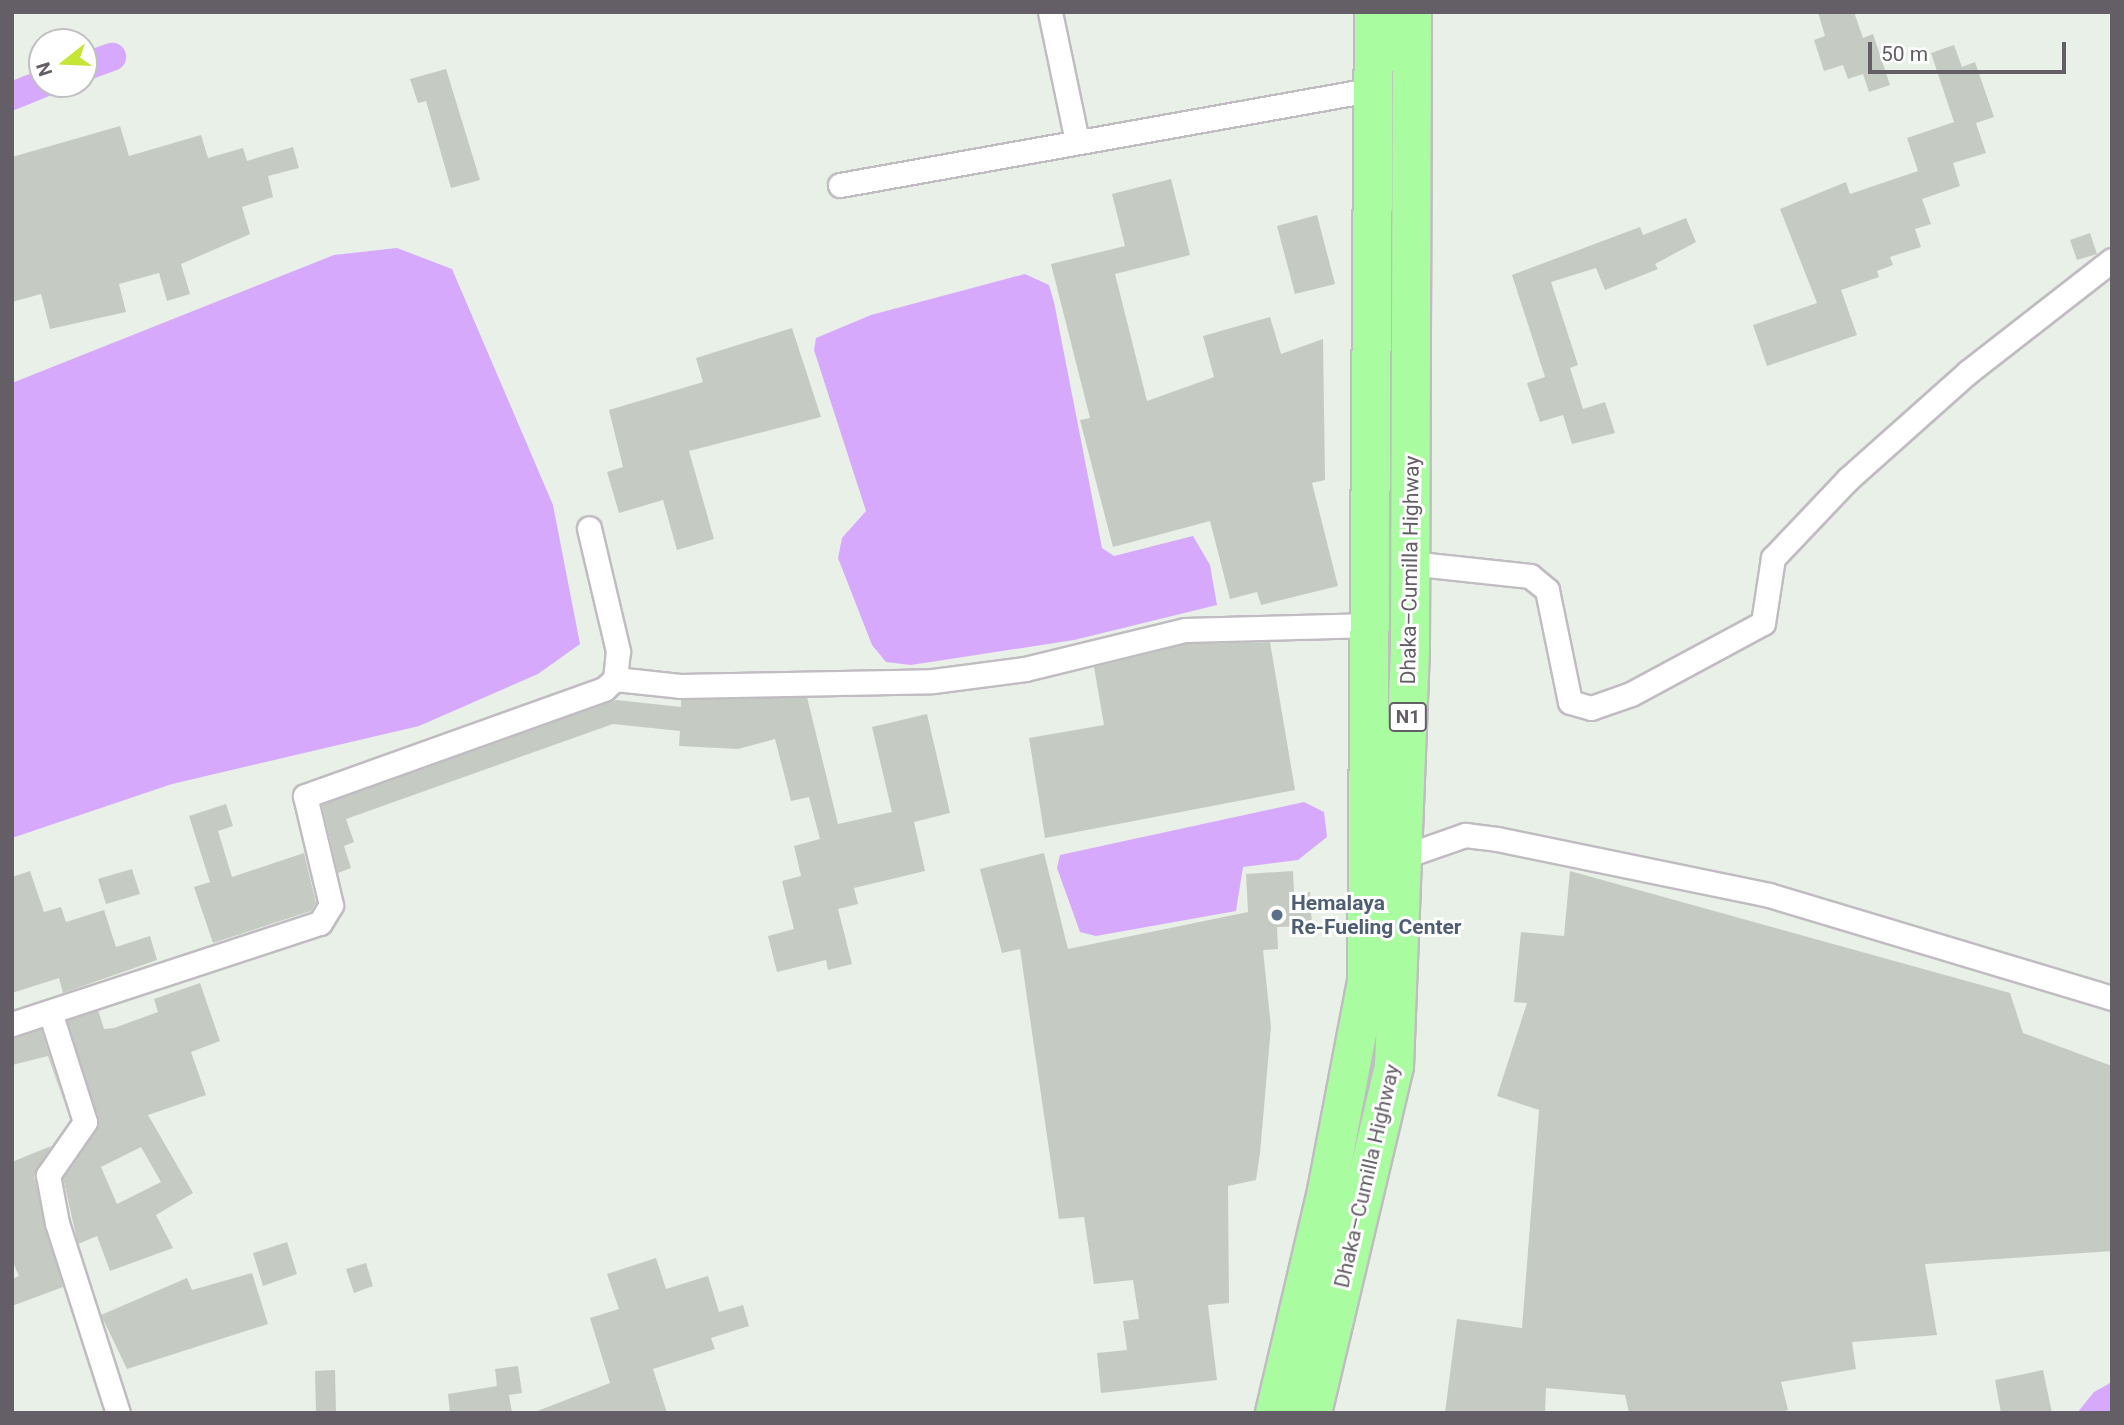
<!DOCTYPE html>
<meta charset="utf-8">
<style>
body{margin:0}
#map{position:relative;width:2124px;height:1425px;overflow:hidden;background:#e8f0e7;font-family:Roboto,sans-serif}
div>[style]{position:absolute}
.water>*{inset:0;background:#d7a9fd}
.canal>*{height:28px;margin:-14px;padding:0 14px;transform-origin:14px;border-radius:14px;background:#d7a9fd}
.building>*{inset:0;background:#c5cbc3}
.roads{filter:drop-shadow(2px 0 #c1bbc2) drop-shadow(-2px 0 #c1bbc2) drop-shadow(0 2px #c1bbc2) drop-shadow(0 -2px #c1bbc2)}
.minor>*{height:23px;margin:-11.5px;padding:0 11.5px;transform-origin:11.5px;border-radius:11.5px;background:#fff}
.trunk>*{height:38px;margin:-19px;padding:0 19px;transform-origin:19px;border-radius:19px;background:#aafca0}
.dots>*{width:19px;height:19px;translate:-50% -50%;box-sizing:border-box;border:4px solid #fff;border-radius:50%}
span{translate:-50% -50%;white-space:nowrap;text-align:center;line-height:1.15;-webkit-text-stroke:6px #fff;paint-order:stroke}
.shield-label span{padding:2px 5px;background:#fff;border:2px solid;border-radius:5px;-webkit-text-stroke-width:0}
.shield-label{font-size:19px;color:#645e67;font-weight:700}
.street-label{font-size:21px;color:#645e67}
.service-label{font-size:21px;color:#4e5e75;font-weight:700}
.left{translate:0 -50%;text-align:left}
.frame{position:absolute;inset:0;border:14px solid #645e67;pointer-events:none}
.north{position:absolute;left:28px;top:28px;width:70px;height:70px;box-sizing:border-box;background:#fff;border:2px solid #c1bfc2;border-radius:50%;rotate:252deg;font-size:19px;font-weight:700;line-height:28px;text-align:center;color:#645e67}
.north::after{content:'';display:block;margin:auto;width:24px;height:32px;background:#c5e637;clip-path:polygon(50% 0,100% 100%,50% 72%,0 100%)}
.scale{position:absolute;left:1868px;top:42px;width:198px;height:32px;box-sizing:border-box;border:4px solid #645e67;border-top:0;padding-left:9px;font-size:21px;line-height:24px;white-space:nowrap;color:#645e67;-webkit-text-stroke:5px #fff;paint-order:stroke}
</style>
<div id="map">
<div class="water">
<i style="clip-path:polygon(397px 248px,452px 269px,553px 505px,580px 644px,538px 674px,419px 726px,172px 784px,12px 838px,12px 383px,334px 255px)"></i>
<i style="clip-path:polygon(1025px 274px,1049px 285px,1054px 302px,1102px 548px,1114px 556px,1193px 536px,1210px 565px,1217px 605px,1074px 640px,911px 665px,886px 662px,872px 645px,838px 558px,842px 538px,866px 511px,814px 350px,816px 338px,871px 315px)"></i>
<i style="clip-path:polygon(1304px 802px,1324px 812px,1327px 837px,1298px 860px,1243px 867px,1236px 911px,1096px 936px,1080px 932px,1057px 868px,1060px 855px)"></i>
<i style="clip-path:polygon(2112px 1382px,2112px 1413px,2077px 1413px,2094px 1392px)"></i>
</div>
<div class="canal">
<i style="left:84px;top:67px;width:30px;rotate:-20deg"></i>
<i style="left:12px;top:96px;width:32px;rotate:-22deg"></i>
</div>
<div class="building">
<i style="clip-path:polygon(1818px 12px,1854px 12px,1863px 38px,1873px 34px,1890px 85px,1869px 92px,1863px 74px,1848px 79px,1843px 65px,1824px 71px,1814px 40px,1825px 36px)"></i>
<i style="clip-path:polygon(1954px 45px,1962px 67px,1975px 62px,1994px 117px,1976px 123px,1986px 153px,1953px 163px,1960px 186px,1922px 199px,1931px 224px,1915px 229px,1921px 247px,1890px 257px,1893px 265px,1877px 271px,1879px 277px,1841px 290px,1857px 335px,1767px 366px,1753px 325px,1817px 303px,1780px 209px,1846px 182px,1850px 194px,1918px 171px,1907px 138px,1954px 122px,1931px 53px)"></i>
<i style="clip-path:polygon(446px 69px,480px 180px,451px 188px,426px 101px,418px 103px,410px 79px)"></i>
<i style="clip-path:polygon(120px 126px,129px 156px,201px 135px,208px 158px,243px 148px,247px 161px,293px 147px,299px 168px,268px 176px,273px 197px,242px 207px,250px 234px,181px 264px,190px 294px,167px 301px,159px 273px,119px 284px,126px 312px,50px 329px,41px 294px,12px 302px,12px 157px)"></i>
<i style="clip-path:polygon(1171px 179px,1190px 255px,1115px 274px,1147px 401px,1214px 377px,1203px 336px,1270px 317px,1281px 354px,1323px 339px,1325px 480px,1312px 483px,1338px 586px,1261px 605px,1257px 592px,1230px 599px,1210px 521px,1113px 547px,1080px 420px,1090px 418px,1051px 264px,1125px 246px,1112px 194px)"></i>
<i style="clip-path:polygon(1317px 215px,1335px 284px,1295px 294px,1277px 226px)"></i>
<i style="clip-path:polygon(1686px 218px,1696px 242px,1655px 264px,1658px 269px,1605px 290px,1596px 268px,1551px 282px,1578px 365px,1570px 368px,1583px 409px,1605px 402px,1615px 433px,1572px 444px,1563px 415px,1540px 422px,1527px 383px,1545px 377px,1512px 275px,1640px 227px,1643px 235px)"></i>
<i style="clip-path:polygon(2090px 233px,2097px 254px,2077px 260px,2070px 240px)"></i>
<i style="clip-path:polygon(792px 328px,821px 417px,689px 451px,714px 539px,677px 550px,663px 500px,619px 513px,607px 472px,623px 467px,609px 410px,703px 382px,696px 358px)"></i>
<i style="clip-path:polygon(1270px 642px,1295px 790px,1045px 838px,1029px 738px,1104px 725px,1094px 667px,1187px 644px)"></i>
<i style="clip-path:polygon(807px 697px,838px 824px,892px 812px,872px 727px,927px 714px,950px 813px,914px 822px,925px 871px,854px 888px,858px 904px,838px 909px,852px 964px,828px 970px,826px 960px,777px 972px,768px 936px,794px 929px,782px 881px,801px 876px,794px 846px,820px 839px,809px 797px,791px 801px,775px 739px,738px 749px,679px 746px,680px 731px,613px 724px,346px 819px,354px 842px,344px 846px,351px 868px,338px 873px,322px 805px,616px 700px,681px 707px,681px 700px)"></i>
<i style="clip-path:polygon(226px 804px,233px 826px,218px 831px,232px 877px,304px 853px,316px 903px,311px 911px,213px 943px,194px 887px,210px 882px,189px 816px)"></i>
<i style="clip-path:polygon(1044px 853px,1068px 949px,1248px 912px,1246px 874px,1293px 871px,1294px 893px,1310px 892px,1312px 926px,1277px 927px,1278px 949px,1263px 950px,1271px 1027px,1260px 1153px,1256px 1180px,1228px 1186px,1229px 1303px,1208px 1305px,1217px 1380px,1101px 1393px,1097px 1353px,1127px 1350px,1123px 1321px,1139px 1319px,1133px 1280px,1094px 1284px,1084px 1217px,1059px 1219px,1020px 949px,1002px 953px,980px 869px)"></i>
<i style="clip-path:polygon(132px 869px,140px 894px,106px 904px,98px 879px)"></i>
<i style="clip-path:polygon(30px 871px,44px 912px,61px 907px,66px 922px,104px 910px,116px 947px,150px 936px,157px 960px,63px 993px,59px 978px,12px 993px,12px 877px)"></i>
<i style="clip-path:polygon(1570px 871px,2010px 993px,2023px 1033px,2112px 1066px,2112px 1251px,1925px 1264px,1937px 1335px,1852px 1342px,1856px 1369px,1781px 1382px,1788px 1410px,1777px 1413px,1629px 1413px,1625px 1395px,1546px 1388px,1545px 1413px,1445px 1413px,1457px 1319px,1522px 1328px,1539px 1110px,1497px 1096px,1527px 1003px,1514px 1002px,1521px 932px,1564px 936px)"></i>
<i style="clip-path:polygon(evenodd,200px 983px,220px 1041px,191px 1052px,206px 1095px,148px 1115px,193px 1193px,156px 1215px,173px 1248px,110px 1271px,97px 1236px,78px 1244px,63px 1178px,99px 1124px,67px 1021px,98px 1010px,104px 1029px,114px 1028px,158px 1012px,154px 999px,200px 983px,141px 1147px,161px 1182px,117px 1204px,101px 1167px,141px 1147px)"></i>
<i style="clip-path:polygon(41px 1029px,64px 1102px,48px 1056px,12px 1065px,12px 1038px)"></i>
<i style="clip-path:polygon(51px 1146px,34px 1177px,63px 1287px,12px 1306px,12px 1279px,19px 1276px,12px 1260px,12px 1162px)"></i>
<i style="clip-path:polygon(287px 1242px,297px 1274px,263px 1286px,253px 1253px)"></i>
<i style="clip-path:polygon(656px 1258px,666px 1289px,708px 1276px,719px 1312px,743px 1305px,749px 1326px,711px 1338px,715px 1349px,653px 1369px,667px 1413px,532px 1413px,610px 1383px,590px 1318px,619px 1309px,607px 1274px)"></i>
<i style="clip-path:polygon(366px 1263px,373px 1286px,354px 1293px,346px 1269px)"></i>
<i style="clip-path:polygon(252px 1273px,268px 1324px,127px 1369px,101px 1315px,187px 1278px,192px 1290px)"></i>
<i style="clip-path:polygon(518px 1366px,522px 1393px,509px 1395px,512px 1413px,450px 1413px,448px 1394px,497px 1386px,495px 1369px)"></i>
<i style="clip-path:polygon(335px 1370px,336px 1413px,316px 1413px,315px 1371px)"></i>
<i style="clip-path:polygon(2043px 1370px,2052px 1413px,2001px 1413px,1995px 1380px)"></i>
</div>
<div class="roads">
<div class="minor">
<i style="left:1050px;top:12px;width:132px;rotate:78.2deg"></i>
<i style="left:840px;top:185px;width:544px;rotate:-10.17deg"></i>
<i style="left:1409px;top:563px;width:122px;rotate:6.1deg"></i>
<i style="left:1530px;top:576px;width:22px;rotate:39deg"></i>
<i style="left:1547px;top:590px;width:114px;rotate:78.4deg"></i>
<i style="left:1570px;top:702px;width:22px;rotate:16deg"></i>
<i style="left:1591px;top:708px;width:42px;rotate:-19.3deg"></i>
<i style="left:1631px;top:694px;width:150px;rotate:-28.3deg"></i>
<i style="left:1763px;top:623px;width:66px;rotate:-81.3deg"></i>
<i style="left:1773px;top:558px;width:109px;rotate:-46.5deg"></i>
<i style="left:1848px;top:479px;width:161px;rotate:-41.7deg"></i>
<i style="left:1968px;top:372px;width:182px;rotate:-37.9deg"></i>
<i style="left:615px;top:679px;width:65px;rotate:6.1deg"></i>
<i style="left:680px;top:686px;width:253px;rotate:-1.1deg"></i>
<i style="left:933px;top:681px;width:93px;rotate:-7.4deg"></i>
<i style="left:1025px;top:669px;width:165px;rotate:-13.7deg"></i>
<i style="left:1185px;top:630px;width:187px;rotate:-1.5deg"></i>
<i style="left:1405px;top:856px;width:64px;rotate:-19.3deg"></i>
<i style="left:1465px;top:835px;width:32px;rotate:7deg"></i>
<i style="left:1497px;top:839px;width:278px;rotate:11.6deg"></i>
<i style="left:1769px;top:895px;width:358px;rotate:16.7deg"></i>
<i style="left:50px;top:1012px;width:115px;rotate:72.3deg"></i>
<i style="left:85px;top:1122px;width:65px;rotate:124.9deg"></i>
<i style="left:48px;top:1175px;width:49px;rotate:79.4deg"></i>
<i style="left:57px;top:1223px;width:200px;rotate:72.2deg"></i>
<i style="left:12px;top:1024px;width:324px;rotate:-18.2deg"></i>
<i style="left:320px;top:923px;width:21px;rotate:-59deg"></i>
<i style="left:331px;top:905px;width:112px;rotate:-103.4deg"></i>
<i style="left:305px;top:796px;width:318px;rotate:-19.7deg"></i>
<i style="left:604px;top:689px;width:15px;rotate:-42deg"></i>
<i style="left:615px;top:679px;width:28px;rotate:-84deg"></i>
<i style="left:618px;top:651px;width:126px;rotate:-103.3deg"></i>
</div>
<div class="trunk">
<i style="left:1275px;top:1413px;width:228px;rotate:-76.8deg"></i>
<i style="left:1327px;top:1191px;width:213px;rotate:-79.2deg"></i>
<i style="left:1367px;top:982px;width:970px;rotate:-89.59deg"></i>
<i style="left:1312px;top:1413px;width:357px;rotate:-76.7deg"></i>
<i style="left:1394px;top:1066px;width:418px;rotate:-87.8deg"></i>
<i style="left:1410px;top:648px;width:636px;rotate:-89.82deg"></i>
</div>
</div>
<div class="dots">
<i style="left:1277px;top:915px;background:#5c6f8a"></i>
</div>
<div class="shield-label">
<span style="left:1408px;top:717px">N1</span>
</div>
<div class="street-label">
<span style="left:1410px;top:570px;rotate:-89deg">Dhaka–Cumilla Highway</span>
<span style="left:1367px;top:1176px;rotate:-77deg">Dhaka–Cumilla Highway</span>
</div>
<div class="service-label">
<span class="left" style="left:1291px;top:915px">Hemalaya<br>Re-Fueling Center</span>
</div>
<div class="frame"></div>
<div class="north">N</div>
<div class="scale">50 m</div>
</div>
